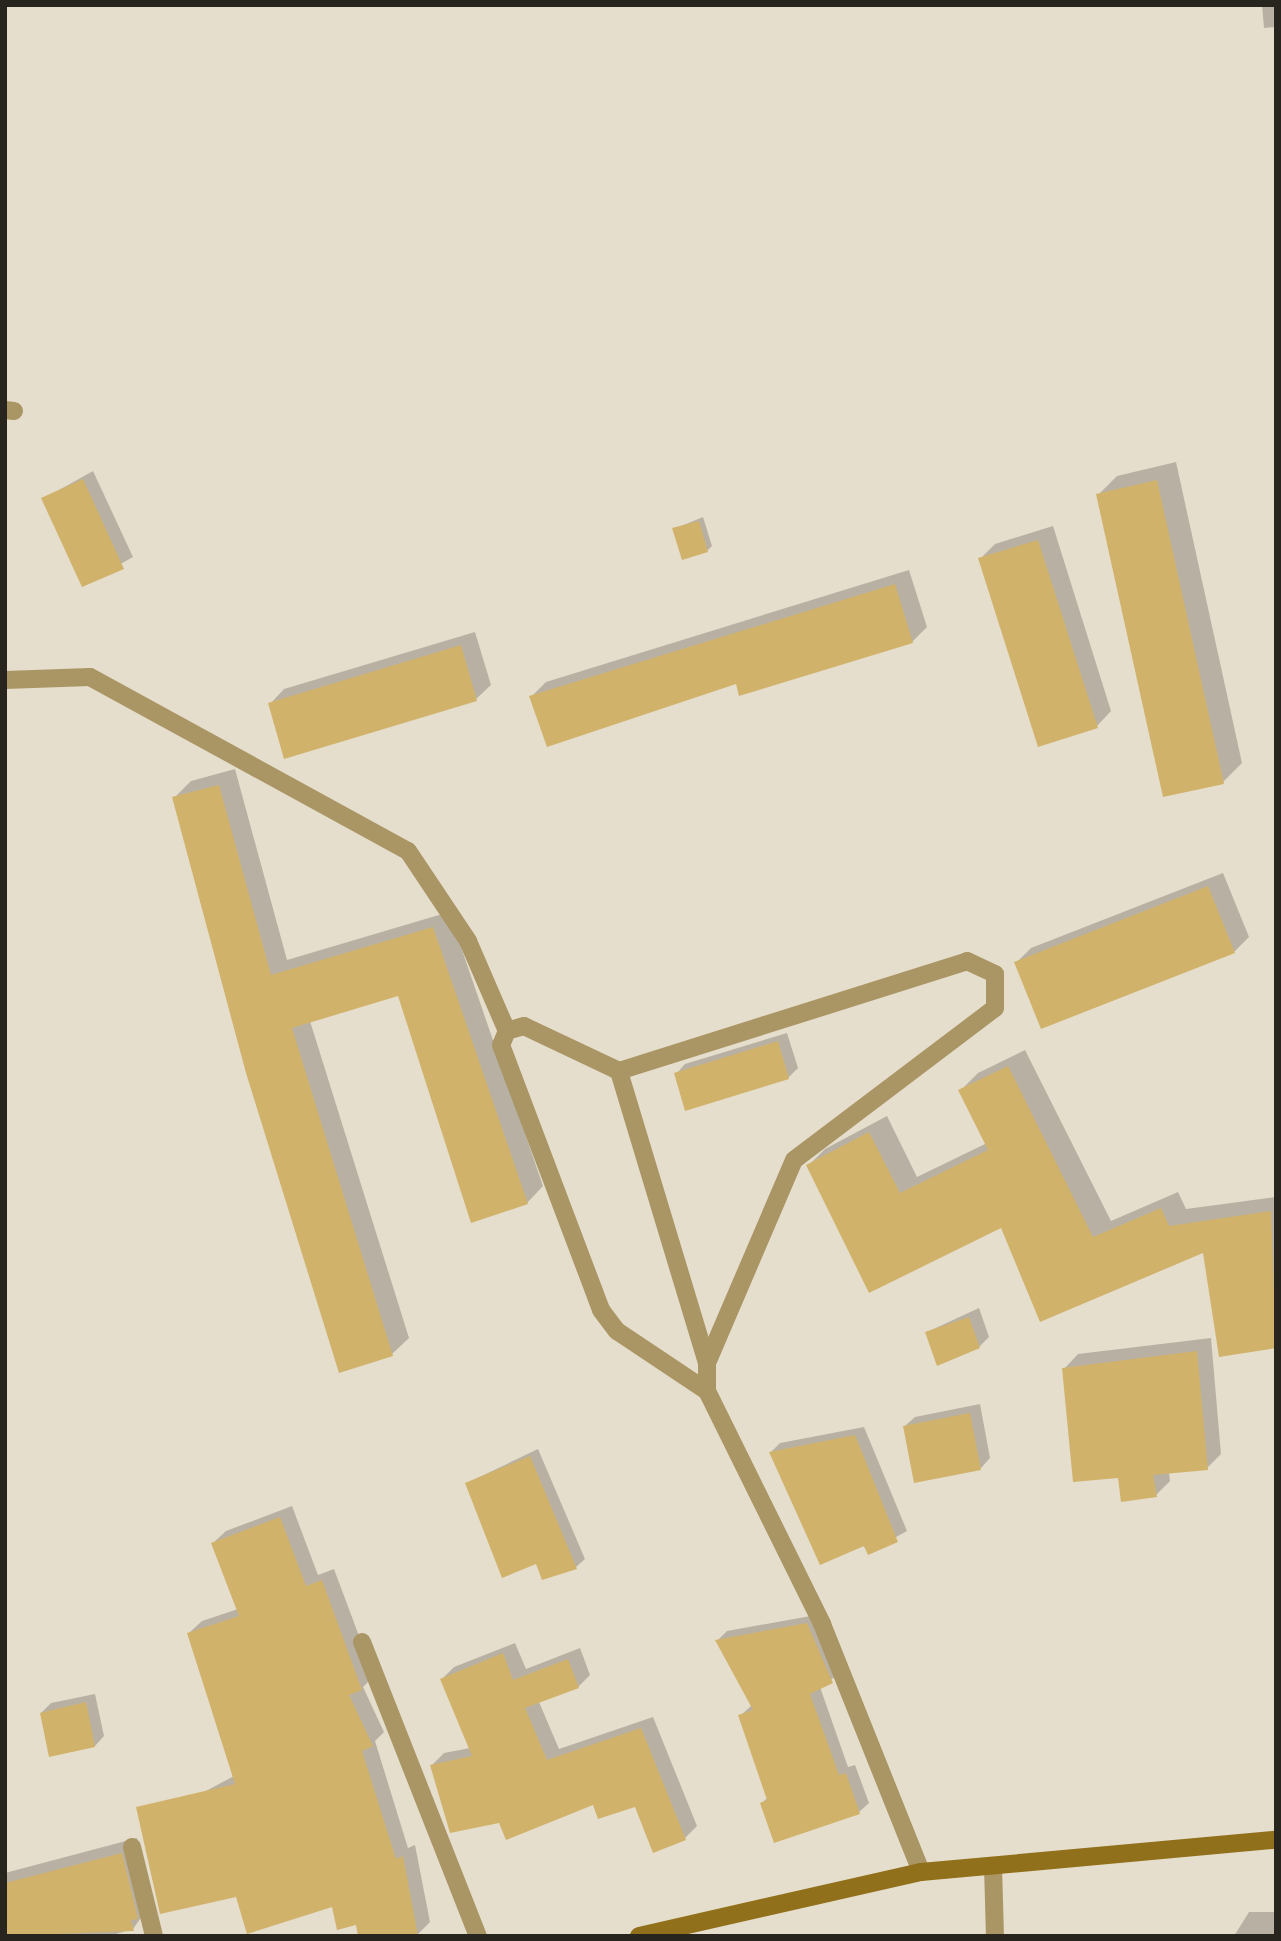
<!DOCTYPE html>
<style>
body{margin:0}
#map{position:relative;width:1281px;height:1941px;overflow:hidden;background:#e6decc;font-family:"Varela Round",sans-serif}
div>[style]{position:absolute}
.shadow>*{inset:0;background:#0003}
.building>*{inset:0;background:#d0b26b}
.minor>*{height:18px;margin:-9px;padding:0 9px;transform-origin:9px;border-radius:9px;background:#aa9565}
.secondary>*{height:18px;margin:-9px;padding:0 9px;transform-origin:9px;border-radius:9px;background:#90701a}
span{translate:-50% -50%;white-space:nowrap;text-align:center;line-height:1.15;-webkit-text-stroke:5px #f3ebd9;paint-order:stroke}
.frame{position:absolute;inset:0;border:7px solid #28251f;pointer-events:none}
</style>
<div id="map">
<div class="shadow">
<i style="clip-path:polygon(1262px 5px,1276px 5px,1276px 27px,1264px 28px)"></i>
<i style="clip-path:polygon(1176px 462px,1242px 763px,1223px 782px,1098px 495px,1117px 476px)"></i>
<i style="clip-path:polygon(93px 471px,133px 557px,83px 585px,43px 499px)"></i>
<i style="clip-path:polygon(703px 517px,712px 546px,707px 551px,674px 529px)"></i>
<i style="clip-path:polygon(1053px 526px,1111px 711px,1097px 726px,980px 559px,995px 544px)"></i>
<i style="clip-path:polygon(909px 570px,927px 627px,912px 642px,737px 682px,531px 697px,546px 682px)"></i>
<i style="clip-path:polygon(475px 632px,491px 685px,476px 699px,270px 704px,284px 689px)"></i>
<i style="clip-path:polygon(235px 769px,287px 960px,449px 912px,543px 1186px,527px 1203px,399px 994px,310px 1021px,409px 1338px,392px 1354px,174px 798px,191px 781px)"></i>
<i style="clip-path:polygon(1223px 873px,1249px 937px,1234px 952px,1016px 963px,1031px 948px)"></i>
<i style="clip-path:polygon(787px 1033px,798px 1068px,788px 1078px,676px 1074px,685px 1064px)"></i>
<i style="clip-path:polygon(1025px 1050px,1111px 1221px,1178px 1192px,1186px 1209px,1276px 1197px,1276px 1346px,1205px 1250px,1041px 1320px,1002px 1226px,808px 1166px,825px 1149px,887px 1116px,917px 1177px,987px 1143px,960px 1091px,978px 1073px)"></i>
<i style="clip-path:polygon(979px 1308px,989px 1337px,979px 1347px,927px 1332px)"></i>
<i style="clip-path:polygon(1211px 1338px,1221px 1454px,1207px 1468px,1169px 1472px,1170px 1481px,1156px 1495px,1120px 1476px,1064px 1369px,1078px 1354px)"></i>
<i style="clip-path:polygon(980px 1404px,990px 1458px,981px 1468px,905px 1426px,915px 1417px)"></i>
<i style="clip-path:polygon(864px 1427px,907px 1531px,869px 1552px,771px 1452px,780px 1443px)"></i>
<i style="clip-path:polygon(538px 1449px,585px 1559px,576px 1567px,537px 1561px,467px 1483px)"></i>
<i style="clip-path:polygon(292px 1506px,318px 1575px,334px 1569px,374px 1676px,363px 1687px,384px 1732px,375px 1741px,408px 1848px,415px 1845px,430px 1922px,418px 1934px,357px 1923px,204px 1792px,234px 1776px,189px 1633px,202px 1621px,238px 1609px,213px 1543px,226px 1531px)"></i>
<i style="clip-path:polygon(816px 1615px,842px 1672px,820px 1687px,848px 1767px,855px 1765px,869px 1803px,859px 1812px,762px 1803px,768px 1797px,740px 1716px,752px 1705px,718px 1640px,727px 1631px)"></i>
<i style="clip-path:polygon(515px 1643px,526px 1669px,580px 1648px,590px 1675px,578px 1687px,539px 1702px,559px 1749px,653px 1717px,697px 1826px,685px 1838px,636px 1805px,594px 1802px,500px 1821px,432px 1765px,444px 1753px,470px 1748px,442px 1679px,454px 1667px)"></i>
<i style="clip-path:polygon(95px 1694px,104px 1736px,95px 1746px,41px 1713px,51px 1703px)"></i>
<i style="clip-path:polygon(137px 1838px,152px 1902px,133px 1929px,109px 1936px,5px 1936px,5px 1873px)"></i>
<i style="clip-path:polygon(1249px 1912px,1276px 1912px,1276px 1936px,1234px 1936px)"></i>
</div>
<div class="building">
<i style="clip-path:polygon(83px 479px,124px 569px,82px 587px,41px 498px)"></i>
<i style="clip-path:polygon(1157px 480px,1224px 784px,1163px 797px,1096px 494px)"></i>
<i style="clip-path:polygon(699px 521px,708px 552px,682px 560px,672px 528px)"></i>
<i style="clip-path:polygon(1038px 540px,1098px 728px,1038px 747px,978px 558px)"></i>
<i style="clip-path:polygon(895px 584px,913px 643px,739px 696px,736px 684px,547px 747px,529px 696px)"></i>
<i style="clip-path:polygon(461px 645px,477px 701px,284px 759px,268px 703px)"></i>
<i style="clip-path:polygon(219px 785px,271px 975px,433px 927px,528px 1204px,471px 1223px,398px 996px,292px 1028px,393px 1356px,339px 1373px,246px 1073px,172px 797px)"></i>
<i style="clip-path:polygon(1208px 886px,1235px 953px,1041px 1029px,1014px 962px)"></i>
<i style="clip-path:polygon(778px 1041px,789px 1079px,685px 1111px,674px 1073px)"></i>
<i style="clip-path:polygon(1008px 1066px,1093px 1237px,1161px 1208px,1169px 1226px,1271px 1211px,1276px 1348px,1219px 1357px,1203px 1253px,1040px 1322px,1001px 1228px,869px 1293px,806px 1165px,869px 1132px,900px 1193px,988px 1150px,958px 1090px)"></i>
<i style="clip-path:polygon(969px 1317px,980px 1348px,937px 1366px,925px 1332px)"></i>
<i style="clip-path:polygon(1197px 1351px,1208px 1470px,1153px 1475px,1157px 1497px,1121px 1502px,1118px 1478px,1073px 1482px,1062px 1368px)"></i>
<i style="clip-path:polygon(970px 1413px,981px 1470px,914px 1483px,903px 1426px)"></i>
<i style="clip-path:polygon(855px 1435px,898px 1542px,868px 1555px,864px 1546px,820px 1565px,769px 1452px)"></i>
<i style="clip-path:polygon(530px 1456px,577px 1569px,542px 1580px,536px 1564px,502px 1578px,465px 1483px)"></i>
<i style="clip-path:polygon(280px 1517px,306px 1586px,322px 1580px,362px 1690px,349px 1695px,373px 1746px,362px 1751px,396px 1859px,403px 1856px,418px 1936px,358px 1936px,356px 1925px,337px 1930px,332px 1907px,247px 1934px,236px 1897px,160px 1914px,136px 1807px,235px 1784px,187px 1633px,239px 1616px,211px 1543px)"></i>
<i style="clip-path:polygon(807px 1623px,833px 1683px,810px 1694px,839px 1775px,846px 1773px,860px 1814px,774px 1843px,760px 1803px,767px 1800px,738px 1715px,753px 1710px,715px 1640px)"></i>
<i style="clip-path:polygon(503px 1653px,513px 1680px,568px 1659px,579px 1688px,525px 1708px,547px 1760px,641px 1728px,686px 1840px,653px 1853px,635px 1807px,598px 1819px,593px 1805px,506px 1840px,499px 1823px,450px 1833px,430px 1765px,472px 1756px,440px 1679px)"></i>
<i style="clip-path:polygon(86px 1702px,95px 1747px,49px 1757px,40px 1713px)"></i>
<i style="clip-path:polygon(122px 1853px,138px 1919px,131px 1920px,134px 1931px,5px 1936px,5px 1883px)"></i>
</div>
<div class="minor">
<i style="left:5px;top:410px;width:9px;rotate:6deg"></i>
<i style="left:5px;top:680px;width:85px;rotate:-2deg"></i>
<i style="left:90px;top:677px;width:362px;rotate:28.7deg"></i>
<i style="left:408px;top:851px;width:108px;rotate:56.3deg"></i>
<i style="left:468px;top:941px;width:98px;rotate:66.6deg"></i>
<i style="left:619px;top:1071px;width:365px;rotate:-17.5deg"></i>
<i style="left:967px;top:961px;width:31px;rotate:25deg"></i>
<i style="left:995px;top:974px;width:34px;rotate:90deg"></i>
<i style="left:995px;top:1008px;width:252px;rotate:142.9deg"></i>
<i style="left:794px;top:1160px;width:221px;rotate:113.2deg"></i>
<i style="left:707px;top:1363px;width:28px;rotate:90deg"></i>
<i style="left:707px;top:1391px;width:260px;rotate:63.7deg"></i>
<i style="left:822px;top:1624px;width:267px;rotate:68.2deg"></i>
<i style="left:707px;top:1363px;width:305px;rotate:-106.8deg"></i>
<i style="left:619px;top:1071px;width:105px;rotate:-154.7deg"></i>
<i style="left:524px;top:1026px;width:18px;rotate:164deg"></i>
<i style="left:507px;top:1031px;width:15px;rotate:113deg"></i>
<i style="left:501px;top:1045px;width:283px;rotate:69.3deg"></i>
<i style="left:601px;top:1310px;width:26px;rotate:53deg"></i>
<i style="left:617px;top:1331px;width:108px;rotate:33.7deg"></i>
<i style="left:362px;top:1642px;width:316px;rotate:68.5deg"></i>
<i style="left:132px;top:1847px;width:92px;rotate:76.1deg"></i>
<i style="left:993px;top:1866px;width:70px;rotate:88.4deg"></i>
</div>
<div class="secondary">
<i style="left:639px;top:1936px;width:289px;rotate:-12.8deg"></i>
<i style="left:921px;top:1872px;width:356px;rotate:-5.2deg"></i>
</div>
<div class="frame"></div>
</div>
